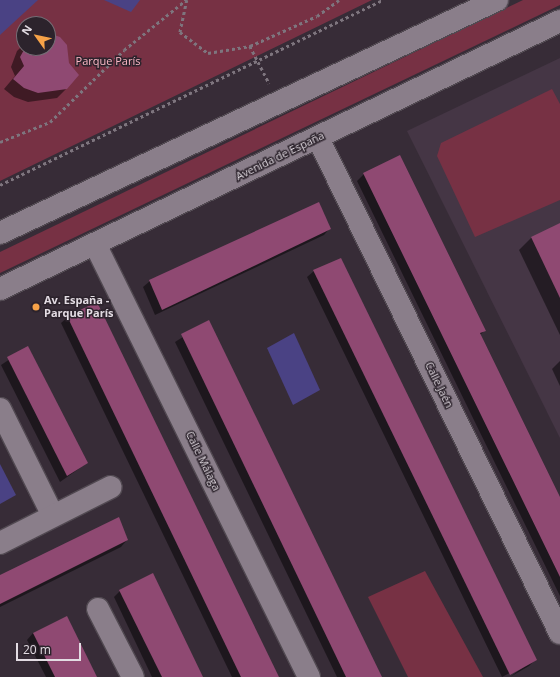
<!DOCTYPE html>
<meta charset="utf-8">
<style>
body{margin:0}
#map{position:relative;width:560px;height:677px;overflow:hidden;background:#372c37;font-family:"Open Sans",sans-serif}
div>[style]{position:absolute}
.built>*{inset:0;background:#453645}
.green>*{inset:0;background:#773144}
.water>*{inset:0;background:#4a4284}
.shadow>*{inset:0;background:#0007}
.building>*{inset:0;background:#8f4972}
.path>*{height:2.5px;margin-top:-1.25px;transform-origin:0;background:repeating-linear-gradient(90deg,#7e757e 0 3px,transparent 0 6px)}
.roads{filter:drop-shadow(1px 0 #514951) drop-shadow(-1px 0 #514951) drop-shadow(0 1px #514951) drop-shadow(0 -1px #514951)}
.minor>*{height:22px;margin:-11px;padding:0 11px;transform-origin:11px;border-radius:11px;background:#8a7e8a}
.dots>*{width:11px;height:11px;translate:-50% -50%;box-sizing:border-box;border:2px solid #2c232c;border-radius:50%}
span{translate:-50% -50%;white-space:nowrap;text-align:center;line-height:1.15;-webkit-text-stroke:3px #2c232c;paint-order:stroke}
.park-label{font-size:11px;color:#fcb7c5}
.street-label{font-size:11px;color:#e3dce3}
.poi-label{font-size:11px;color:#e3dce3;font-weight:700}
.left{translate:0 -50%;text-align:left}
.north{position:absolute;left:16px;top:16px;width:40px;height:40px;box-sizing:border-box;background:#2c232c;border:1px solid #756d75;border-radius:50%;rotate:303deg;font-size:11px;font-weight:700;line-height:16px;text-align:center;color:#e3dce3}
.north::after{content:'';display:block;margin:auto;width:14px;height:18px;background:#f6a248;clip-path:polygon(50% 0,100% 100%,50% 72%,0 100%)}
.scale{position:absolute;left:16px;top:643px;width:65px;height:18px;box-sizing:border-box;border:2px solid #e3dce3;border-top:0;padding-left:5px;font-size:12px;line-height:14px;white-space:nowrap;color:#e3dce3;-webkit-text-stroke:3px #2c232c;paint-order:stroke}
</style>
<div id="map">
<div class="built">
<i style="clip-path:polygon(560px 58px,560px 438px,407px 131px)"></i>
</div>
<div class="green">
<i style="clip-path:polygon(evenodd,0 0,372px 0,0 181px,0 0,24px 24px,48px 24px,48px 48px,24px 48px,24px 24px)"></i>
<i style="clip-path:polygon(523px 0,560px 0,560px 5px,0 273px,0 252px)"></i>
<i style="clip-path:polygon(552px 89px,560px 104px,560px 200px,475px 237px,437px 156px,441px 143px)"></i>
<i style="clip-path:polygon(425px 571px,483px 677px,408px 677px,368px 597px)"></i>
</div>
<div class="water">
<i style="clip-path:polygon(0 0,38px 0,0 35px)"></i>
<i style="clip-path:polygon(104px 0,140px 0,131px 12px)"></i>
<i style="clip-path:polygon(294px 333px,320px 390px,293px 405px,267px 348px)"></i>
<i style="clip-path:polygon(0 464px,16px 495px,0 504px)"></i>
</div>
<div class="shadow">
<i style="clip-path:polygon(48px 34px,68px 64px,67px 88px,57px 98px,28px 102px,14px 97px,4px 89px,15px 76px,11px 67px,17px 51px,24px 44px,24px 48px,48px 48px)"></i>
<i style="clip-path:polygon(364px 174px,485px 330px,480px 335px,560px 499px,560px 596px,357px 181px)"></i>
<i style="clip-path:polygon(560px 224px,560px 335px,519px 250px,531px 238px)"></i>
<i style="clip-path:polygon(330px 228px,324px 235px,155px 315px,143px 287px,150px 281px)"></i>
<i style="clip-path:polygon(314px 271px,535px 660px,529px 666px,510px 677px,529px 663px,502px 677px,307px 277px)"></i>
<i style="clip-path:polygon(68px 317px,278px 677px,232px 677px,61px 323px)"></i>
<i style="clip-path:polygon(208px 321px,381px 677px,337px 677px,175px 342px)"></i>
<i style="clip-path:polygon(28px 347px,87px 463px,60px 482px,1px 365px)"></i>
<i style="clip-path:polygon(560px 361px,560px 386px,552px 369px)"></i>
<i style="clip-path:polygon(127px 540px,121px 547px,0 607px,0 576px)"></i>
<i style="clip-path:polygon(120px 591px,202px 677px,152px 677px,114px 597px)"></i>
<i style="clip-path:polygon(33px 633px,96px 677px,46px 677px,27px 640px)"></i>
</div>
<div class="building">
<i style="clip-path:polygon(48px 33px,60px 37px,67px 45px,69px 63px,79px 75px,67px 89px,38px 93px,24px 88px,13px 79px,24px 66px,20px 57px,25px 48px,48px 48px)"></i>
<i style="clip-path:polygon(400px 155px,486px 331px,480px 333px,560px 497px,560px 577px,363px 173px)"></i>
<i style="clip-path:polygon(319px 202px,331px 229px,162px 310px,149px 280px)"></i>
<i style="clip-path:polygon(560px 223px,560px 298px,531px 237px)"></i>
<i style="clip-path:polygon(341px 258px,537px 660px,510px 675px,313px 270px)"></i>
<i style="clip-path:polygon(97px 302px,279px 677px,241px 677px,67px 316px)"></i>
<i style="clip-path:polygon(209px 320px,382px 677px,346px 677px,181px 334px)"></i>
<i style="clip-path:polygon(28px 346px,88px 463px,67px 476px,7px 357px)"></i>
<i style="clip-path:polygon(119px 517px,128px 540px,0 604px,0 575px)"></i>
<i style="clip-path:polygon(153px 573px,203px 677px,162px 677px,119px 590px)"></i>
<i style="clip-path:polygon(67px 616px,97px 677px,55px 677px,33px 633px)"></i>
</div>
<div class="path">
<i style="left:187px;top:0;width:33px;rotate:102deg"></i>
<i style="left:180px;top:32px;width:35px;rotate:37deg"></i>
<i style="left:208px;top:53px;width:43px;rotate:-9.5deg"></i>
<i style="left:250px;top:46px;width:73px;rotate:-24.1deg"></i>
<i style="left:317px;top:16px;width:27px;rotate:-36deg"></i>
<i style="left:250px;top:46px;width:42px;rotate:62.8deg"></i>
<i style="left:0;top:142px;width:54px;rotate:-21.8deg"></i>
<i style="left:50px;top:122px;width:103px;rotate:-44.2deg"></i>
<i style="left:124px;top:50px;width:80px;rotate:-38.9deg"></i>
<i style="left:0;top:185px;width:425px;rotate:-25.8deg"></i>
</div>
<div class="roads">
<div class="minor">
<i style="left:318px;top:138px;width:551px;rotate:63.95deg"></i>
<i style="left:0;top:233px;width:549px;rotate:-25.12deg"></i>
<i style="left:96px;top:246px;width:481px;rotate:63.7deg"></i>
<i style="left:0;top:289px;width:621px;rotate:-25.57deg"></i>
<i style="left:0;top:409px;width:119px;rotate:63.6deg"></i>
<i style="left:0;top:543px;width:124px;rotate:-26.8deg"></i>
<i style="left:98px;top:609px;width:76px;rotate:62.8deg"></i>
</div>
</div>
<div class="dots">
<i style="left:36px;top:307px;background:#f6a248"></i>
</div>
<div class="park-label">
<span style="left:108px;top:61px">Parque París</span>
</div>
<div class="street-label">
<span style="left:280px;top:156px;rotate:-26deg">Avenida de España</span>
<span style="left:439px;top:385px;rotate:64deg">Calle Jaén</span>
<span style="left:203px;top:461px;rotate:64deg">Calle Málaga</span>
</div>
<div class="poi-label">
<span class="left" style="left:44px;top:307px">Av. España -<br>Parque París</span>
</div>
<div class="north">N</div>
<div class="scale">20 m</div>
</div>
